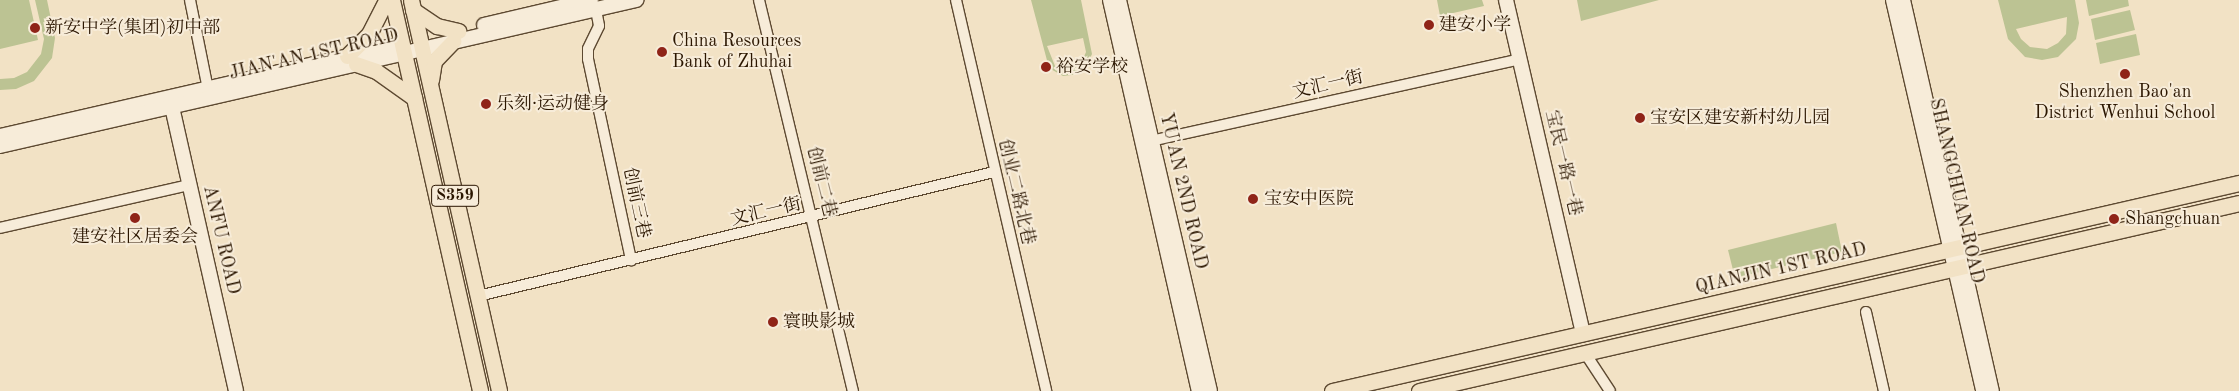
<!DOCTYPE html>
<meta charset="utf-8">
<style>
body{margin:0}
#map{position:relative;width:2239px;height:391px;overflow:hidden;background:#f2e2c5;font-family:"Old Standard TT","Noto Serif SC",serif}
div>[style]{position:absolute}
.green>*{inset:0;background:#bcc393}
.roads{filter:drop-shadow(1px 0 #5d4931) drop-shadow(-1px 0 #5d4931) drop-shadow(0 1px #5d4931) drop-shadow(0 -1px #5d4931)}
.street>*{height:10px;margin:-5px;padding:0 5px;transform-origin:5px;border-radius:5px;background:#f7ecd9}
.secondary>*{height:14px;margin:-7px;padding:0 7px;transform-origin:7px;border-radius:7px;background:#f7ecd9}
.primary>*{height:15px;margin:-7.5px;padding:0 7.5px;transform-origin:7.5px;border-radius:7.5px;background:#f2e2c5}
.dots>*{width:14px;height:14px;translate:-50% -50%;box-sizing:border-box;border:2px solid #f7ecd9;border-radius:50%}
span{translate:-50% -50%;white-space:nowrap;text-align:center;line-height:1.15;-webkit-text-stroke:4px #f7ecd9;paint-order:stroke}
.shield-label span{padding:1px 4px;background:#f7ecd9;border:1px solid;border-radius:4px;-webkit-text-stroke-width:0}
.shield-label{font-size:16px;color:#2b1600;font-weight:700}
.poi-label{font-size:18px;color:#2b1600}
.left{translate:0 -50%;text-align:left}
.street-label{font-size:18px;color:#2b1600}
</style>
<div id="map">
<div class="green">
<i style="clip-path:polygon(0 0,29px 0,38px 40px,0 49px)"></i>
<i style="clip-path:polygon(35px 0,47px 0,55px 38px,52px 58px,34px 81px,16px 89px,0 90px,0 79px,14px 78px,27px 72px,41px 54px,44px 39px)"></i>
<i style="clip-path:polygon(evenodd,1031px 0,1081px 0,1092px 54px,1085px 69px,1079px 74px,1063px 76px,1049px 68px,1031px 0,1083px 38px,1086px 52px,1080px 66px,1065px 70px,1055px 66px,1047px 46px,1083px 38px)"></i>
<i style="clip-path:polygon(1437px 0,1482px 0,1484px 6px,1440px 16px)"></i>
<i style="clip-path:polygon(1577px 0,1659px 0,1581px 21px)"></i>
<i style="clip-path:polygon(evenodd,1998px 0,2075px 0,2079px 23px,2076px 39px,2058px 57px,2042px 60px,2025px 57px,2008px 39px,1998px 0,2067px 17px,2066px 34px,2058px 43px,2047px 49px,2030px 47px,2021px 39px,2016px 29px,2067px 17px)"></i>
<i style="clip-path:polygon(2086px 0,2128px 0,2129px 6px,2089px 16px)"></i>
<i style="clip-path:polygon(2130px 10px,2135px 30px,2095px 40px,2091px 19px)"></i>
<i style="clip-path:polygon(2136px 34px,2140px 55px,2100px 64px,2096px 43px)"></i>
<i style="clip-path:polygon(1836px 223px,1842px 252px,1735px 278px,1728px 250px)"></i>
</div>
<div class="roads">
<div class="street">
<i style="left:190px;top:0;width:96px;rotate:78.6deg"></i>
<i style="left:759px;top:0;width:402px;rotate:76.5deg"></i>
<i style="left:956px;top:0;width:401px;rotate:77deg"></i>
<i style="left:596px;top:10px;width:16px;rotate:79deg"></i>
<i style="left:599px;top:26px;width:25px;rotate:116deg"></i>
<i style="left:588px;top:49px;width:10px;rotate:90deg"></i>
<i style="left:588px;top:59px;width:206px;rotate:77.9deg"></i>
<i style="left:1146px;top:142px;width:383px;rotate:-12.5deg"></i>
<i style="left:0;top:228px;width:195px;rotate:-12.8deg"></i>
<i style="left:478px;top:296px;width:531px;rotate:-13.51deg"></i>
<i style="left:1866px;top:312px;width:81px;rotate:77.2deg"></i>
<i style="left:1585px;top:353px;width:45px;rotate:56.7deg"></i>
</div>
<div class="secondary">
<i style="left:1110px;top:0;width:401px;rotate:77.2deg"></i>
<i style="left:1119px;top:0;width:401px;rotate:76.9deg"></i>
<i style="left:1506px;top:0;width:343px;rotate:77deg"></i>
<i style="left:1893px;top:0;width:401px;rotate:77deg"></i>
<i style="left:1903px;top:0;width:401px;rotate:77.2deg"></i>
<i style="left:484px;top:25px;width:110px;rotate:-13.2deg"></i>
<i style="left:170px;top:98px;width:300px;rotate:77.3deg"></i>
<i style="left:0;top:136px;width:407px;rotate:-12.9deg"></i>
<i style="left:0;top:146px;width:653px;rotate:-12.93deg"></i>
</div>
<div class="primary">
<i style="left:392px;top:0;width:401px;rotate:77.3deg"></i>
<i style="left:411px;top:0;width:401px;rotate:77.3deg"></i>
<i style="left:413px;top:10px;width:29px;rotate:34deg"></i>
<i style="left:437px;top:26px;width:22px;rotate:13deg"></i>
<i style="left:347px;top:56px;width:31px;rotate:-45deg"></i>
<i style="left:369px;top:34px;width:38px;rotate:-63deg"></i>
<i style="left:356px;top:64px;width:21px;rotate:19deg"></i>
<i style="left:376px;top:71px;width:47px;rotate:35.4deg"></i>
<i style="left:431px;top:80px;width:19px;rotate:-81deg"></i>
<i style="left:434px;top:61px;width:28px;rotate:-46deg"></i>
<i style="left:1332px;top:391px;width:931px;rotate:-12.92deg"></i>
<i style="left:1419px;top:391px;width:841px;rotate:-12.91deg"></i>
</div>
</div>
<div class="dots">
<i style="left:1429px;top:25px;background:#8f2418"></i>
<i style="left:35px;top:28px;background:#8f2418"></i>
<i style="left:662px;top:52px;background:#8f2418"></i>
<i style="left:1046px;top:67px;background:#8f2418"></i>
<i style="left:2125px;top:74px;background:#8f2418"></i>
<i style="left:486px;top:104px;background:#8f2418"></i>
<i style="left:1640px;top:118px;background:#8f2418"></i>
<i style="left:1253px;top:199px;background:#8f2418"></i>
<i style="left:135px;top:218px;background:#8f2418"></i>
<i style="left:2114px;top:219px;background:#8f2418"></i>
<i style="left:773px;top:322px;background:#8f2418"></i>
</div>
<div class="shield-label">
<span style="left:455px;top:196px">S359</span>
</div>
<div class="poi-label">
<span class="left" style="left:1439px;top:25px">建安小学</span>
<span class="left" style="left:45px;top:28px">新安中学(集团)初中部</span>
<span class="left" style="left:672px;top:52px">China Resources<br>Bank of Zhuhai</span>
<span class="left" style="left:1056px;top:67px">裕安学校</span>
<span style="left:2125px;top:103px">Shenzhen Bao'an<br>District Wenhui School</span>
<span class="left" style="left:496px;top:104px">乐刻·运动健身</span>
<span class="left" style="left:1650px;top:118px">宝安区建安新村幼儿园</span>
<span class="left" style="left:1264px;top:199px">宝安中医院</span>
<span class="left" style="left:2125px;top:219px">Shangchuan</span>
<span style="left:135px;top:237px">建安社区居委会</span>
<span class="left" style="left:783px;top:322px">寰映影城</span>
</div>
<div class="street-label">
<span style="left:314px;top:55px;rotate:-13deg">JIAN'AN 1ST ROAD</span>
<span style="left:1328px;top:85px;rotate:-13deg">文汇一街</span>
<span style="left:1563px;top:163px;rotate:77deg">宝民一路一巷</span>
<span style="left:821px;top:182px;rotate:76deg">创前二巷</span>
<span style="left:1183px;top:191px;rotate:77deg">YU'AN 2ND ROAD</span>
<span style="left:1956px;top:191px;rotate:77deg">SHANGCHUAN ROAD</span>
<span style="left:1016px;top:192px;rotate:77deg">创业二路北巷</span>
<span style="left:636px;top:203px;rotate:78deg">创前三巷</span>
<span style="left:766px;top:212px;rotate:-13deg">文汇一街</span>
<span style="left:221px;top:240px;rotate:77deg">ANFU ROAD</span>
<span style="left:1781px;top:269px;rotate:-13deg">QIANJIN 1ST ROAD</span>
</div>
</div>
